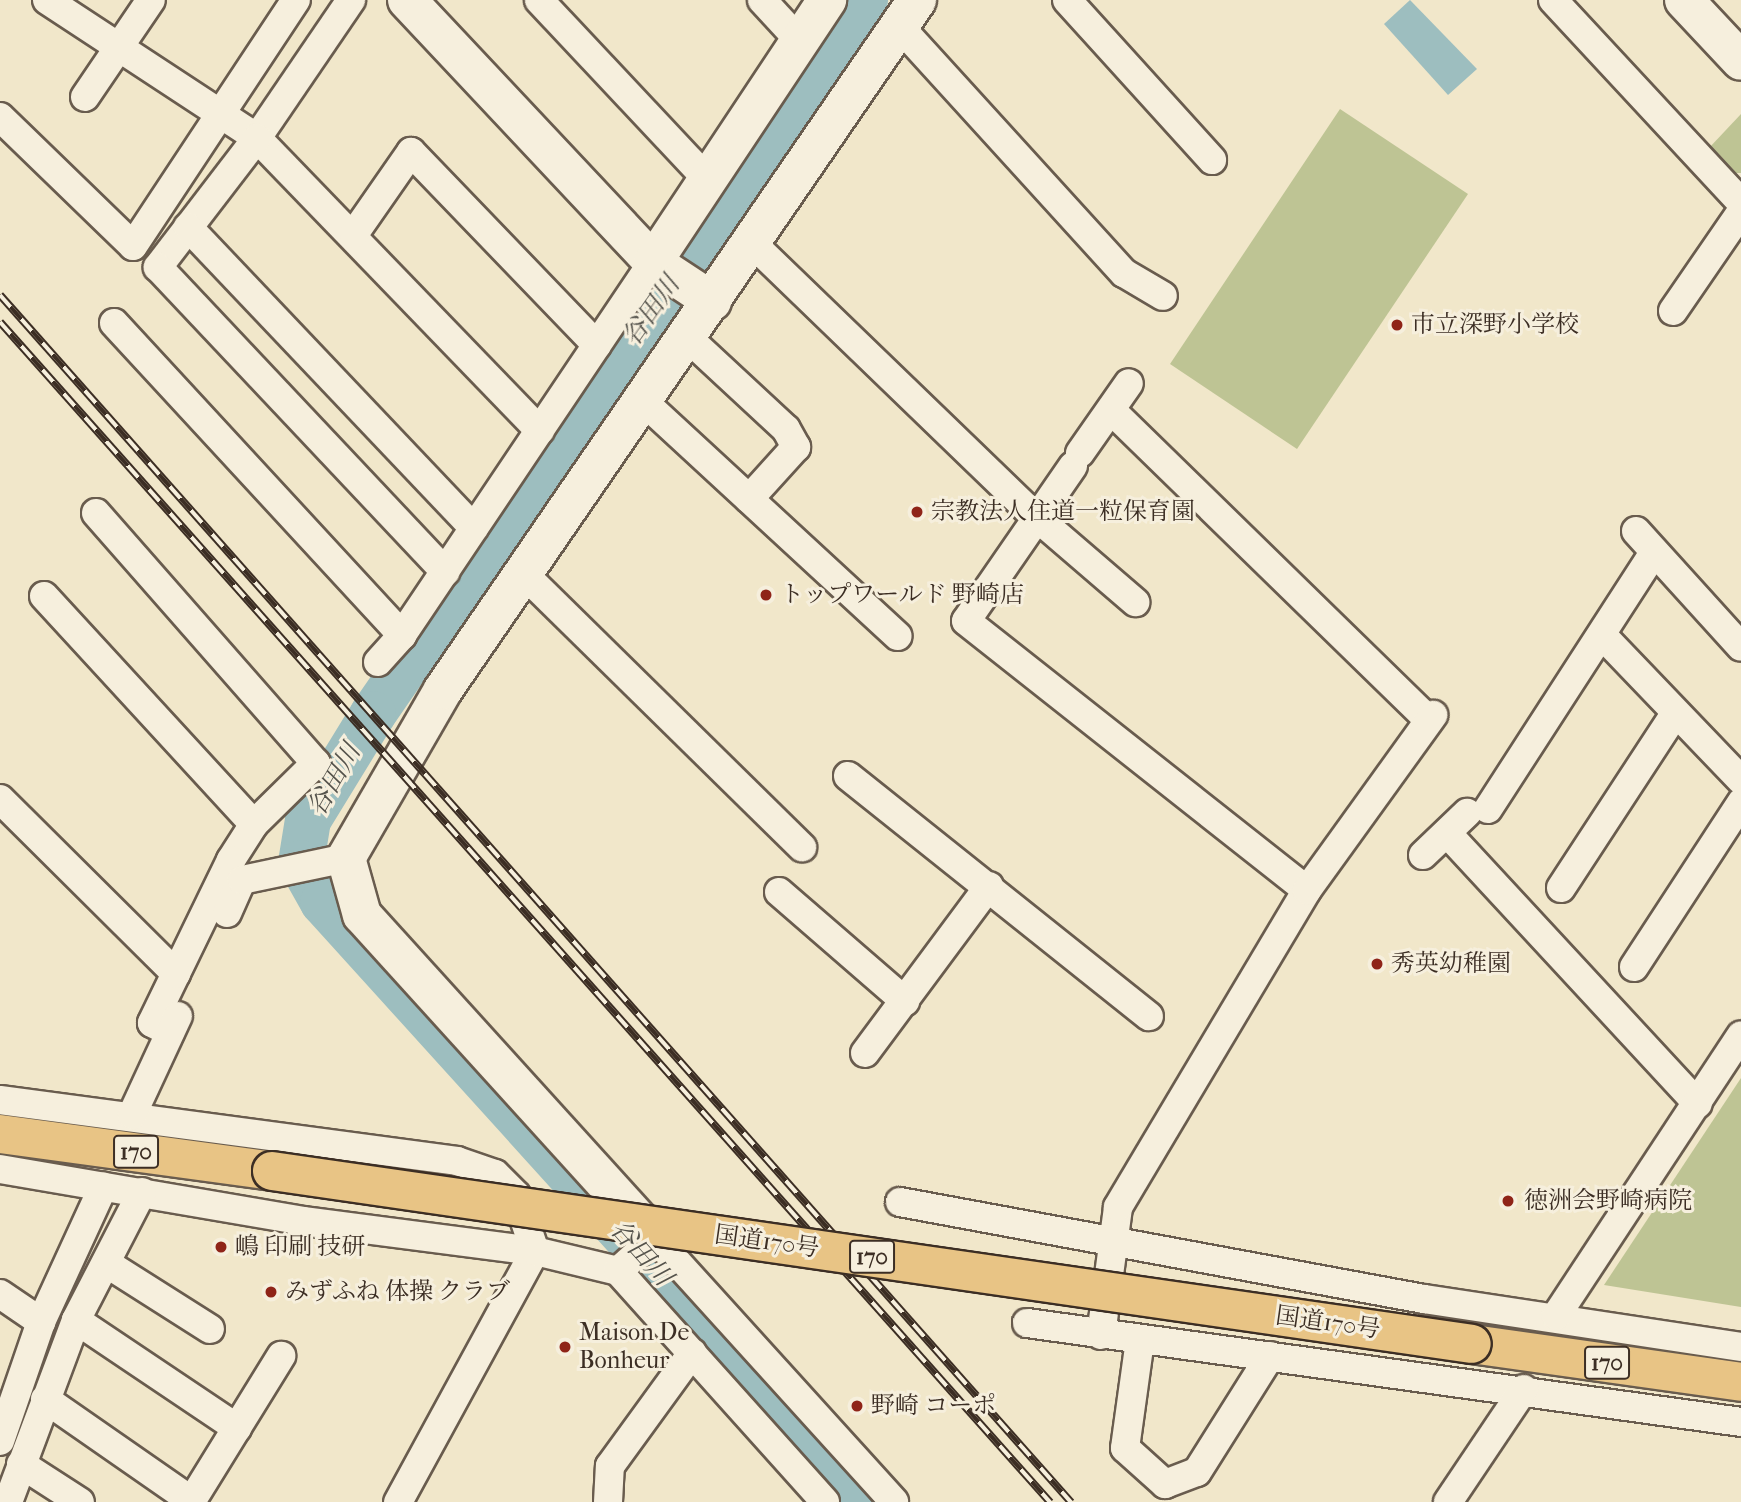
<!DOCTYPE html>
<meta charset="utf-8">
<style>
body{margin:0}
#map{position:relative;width:1741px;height:1502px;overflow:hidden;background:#f1e7ca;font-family:"IM FELL French Canon","Noto Serif JP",serif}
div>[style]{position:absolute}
.green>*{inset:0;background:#bec494}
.water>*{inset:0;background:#9dbebf}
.river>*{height:46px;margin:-23px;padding:0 23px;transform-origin:23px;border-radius:23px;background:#9dbebf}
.roads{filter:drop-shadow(2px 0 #695c4e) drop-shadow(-2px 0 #695c4e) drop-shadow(0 2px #695c4e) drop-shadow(0 -2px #695c4e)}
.street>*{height:28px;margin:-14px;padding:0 14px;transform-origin:14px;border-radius:14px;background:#f6efdd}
.secondary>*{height:38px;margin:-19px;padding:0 19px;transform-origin:19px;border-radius:19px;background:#f6efdd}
.highway>*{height:38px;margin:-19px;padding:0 19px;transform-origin:19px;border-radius:19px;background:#e8c485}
.rail>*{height:8px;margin-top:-4px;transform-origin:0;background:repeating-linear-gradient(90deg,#f6efdd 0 16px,#3c2e24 0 32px);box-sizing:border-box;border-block:2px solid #3c2e24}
.bridges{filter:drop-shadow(2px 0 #3c2e24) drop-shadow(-2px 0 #3c2e24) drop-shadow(0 2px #3c2e24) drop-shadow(0 -2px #3c2e24)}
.highway-bridge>*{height:38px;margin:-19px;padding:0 19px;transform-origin:19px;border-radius:19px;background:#e8c485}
.dots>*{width:19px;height:19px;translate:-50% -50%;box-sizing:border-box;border:4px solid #f6efdd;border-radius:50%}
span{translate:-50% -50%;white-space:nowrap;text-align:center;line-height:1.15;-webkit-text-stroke:6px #f6efdd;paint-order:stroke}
.shield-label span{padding:2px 5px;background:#f6efdd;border:2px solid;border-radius:5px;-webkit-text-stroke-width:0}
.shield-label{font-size:23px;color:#3c2e24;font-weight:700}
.poi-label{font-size:24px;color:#3c2e24}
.left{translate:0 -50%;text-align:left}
.street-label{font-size:24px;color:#3c2e24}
.water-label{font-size:26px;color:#54524b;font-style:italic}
</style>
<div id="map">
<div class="green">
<i style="clip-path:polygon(1340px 109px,1468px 194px,1297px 449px,1170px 364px)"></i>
<i style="clip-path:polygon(1741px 114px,1741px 173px,1734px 173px,1709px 148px)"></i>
<i style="clip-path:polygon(1741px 1078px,1741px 1307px,1604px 1285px)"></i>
</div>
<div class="water">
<i style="clip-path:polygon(1410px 0,1477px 69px,1448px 95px,1384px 24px)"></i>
</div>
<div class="river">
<i style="left:865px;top:0;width:867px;rotate:124.57deg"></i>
<i style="left:373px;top:714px;width:124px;rotate:121.5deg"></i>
<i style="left:308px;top:820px;width:44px;rotate:99.2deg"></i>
<i style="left:301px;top:863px;width:45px;rotate:60.6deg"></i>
<i style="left:323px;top:902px;width:809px;rotate:47.85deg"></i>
</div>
<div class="roads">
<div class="street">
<i style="left:47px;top:0;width:251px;rotate:33.3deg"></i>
<i style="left:257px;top:138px;width:407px;rotate:46deg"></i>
<i style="left:351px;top:0;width:167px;rotate:124.3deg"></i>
<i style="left:257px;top:138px;width:163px;rotate:127.5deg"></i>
<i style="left:158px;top:267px;width:419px;rotate:46.7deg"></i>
<i style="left:539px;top:0;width:245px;rotate:46.8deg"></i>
<i style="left:762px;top:0;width:53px;rotate:47.3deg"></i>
<i style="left:1067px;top:0;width:216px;rotate:47.8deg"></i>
<i style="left:1553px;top:0;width:276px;rotate:47.1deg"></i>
<i style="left:899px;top:26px;width:334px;rotate:47.7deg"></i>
<i style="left:1124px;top:273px;width:45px;rotate:30.5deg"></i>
<i style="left:85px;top:97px;width:117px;rotate:-55.8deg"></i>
<i style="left:0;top:117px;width:185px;rotate:44.1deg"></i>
<i style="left:133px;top:246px;width:295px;rotate:-56.5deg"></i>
<i style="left:188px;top:227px;width:415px;rotate:46.5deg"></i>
<i style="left:354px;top:234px;width:100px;rotate:-55.2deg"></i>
<i style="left:411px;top:152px;width:268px;rotate:46.1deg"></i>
<i style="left:753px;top:244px;width:381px;rotate:44deg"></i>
<i style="left:1027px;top:509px;width:143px;rotate:40.7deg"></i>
<i style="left:1673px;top:311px;width:120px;rotate:-55.5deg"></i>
<i style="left:114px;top:323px;width:425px;rotate:47.3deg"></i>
<i style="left:689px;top:339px;width:132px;rotate:42.9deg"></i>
<i style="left:786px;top:429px;width:21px;rotate:61deg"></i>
<i style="left:796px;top:447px;width:70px;rotate:132.1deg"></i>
<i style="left:644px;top:402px;width:345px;rotate:42.7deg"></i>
<i style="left:1111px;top:410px;width:444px;rotate:44.3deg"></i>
<i style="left:1080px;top:453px;width:85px;rotate:-55deg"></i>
<i style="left:1073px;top:466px;width:188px;rotate:124.6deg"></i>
<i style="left:966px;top:621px;width:434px;rotate:38.3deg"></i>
<i style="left:96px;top:513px;width:333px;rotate:48.7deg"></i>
<i style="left:316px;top:763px;width:87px;rotate:135.5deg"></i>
<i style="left:254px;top:824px;width:43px;rotate:122.6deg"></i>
<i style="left:231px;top:860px;width:181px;rotate:115.9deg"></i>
<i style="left:152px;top:1023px;width:20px;rotate:27deg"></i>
<i style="left:1636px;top:531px;width:156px;rotate:47.8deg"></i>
<i style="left:524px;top:574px;width:390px;rotate:44.5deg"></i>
<i style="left:44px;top:596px;width:310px;rotate:47.4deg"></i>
<i style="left:1602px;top:635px;width:201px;rotate:46.2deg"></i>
<i style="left:378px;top:662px;width:36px;rotate:-48deg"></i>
<i style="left:402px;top:635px;width:450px;rotate:-56.1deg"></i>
<i style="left:848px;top:776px;width:385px;rotate:38.6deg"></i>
<i style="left:0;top:799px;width:248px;rotate:44.8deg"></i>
<i style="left:1488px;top:809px;width:306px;rotate:-57.1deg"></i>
<i style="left:1447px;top:833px;width:369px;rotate:47.2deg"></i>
<i style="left:1423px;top:855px;width:61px;rotate:-43.7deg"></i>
<i style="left:1561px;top:888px;width:208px;rotate:-56.8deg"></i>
<i style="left:779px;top:892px;width:167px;rotate:40.9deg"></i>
<i style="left:227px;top:913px;width:36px;rotate:-66deg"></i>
<i style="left:242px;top:880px;width:106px;rotate:-11.9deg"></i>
<i style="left:1634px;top:967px;width:196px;rotate:-56.9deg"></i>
<i style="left:865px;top:1053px;width:208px;rotate:-53.4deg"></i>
<i style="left:0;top:1100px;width:461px;rotate:7.6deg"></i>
<i style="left:457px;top:1161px;width:40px;rotate:18.9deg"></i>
<i style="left:495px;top:1174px;width:30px;rotate:45deg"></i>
<i style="left:516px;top:1195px;width:59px;rotate:71.3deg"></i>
<i style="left:535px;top:1251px;width:286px;rotate:118.6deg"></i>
<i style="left:132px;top:1115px;width:109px;rotate:-65.1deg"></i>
<i style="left:0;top:1169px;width:307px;rotate:9.7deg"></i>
<i style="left:303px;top:1221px;width:234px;rotate:7.4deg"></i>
<i style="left:535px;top:1251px;width:85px;rotate:13.5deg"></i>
<i style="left:618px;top:1271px;width:310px;rotate:48.1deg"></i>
<i style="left:900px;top:1202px;width:533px;rotate:10.49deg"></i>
<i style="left:1424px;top:1299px;width:321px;rotate:8.6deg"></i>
<i style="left:106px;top:1263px;width:123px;rotate:32.4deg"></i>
<i style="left:618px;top:1271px;width:50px;rotate:-41.7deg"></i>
<i style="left:655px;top:1238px;width:356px;rotate:47.8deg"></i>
<i style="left:0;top:1294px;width:50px;rotate:34.3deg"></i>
<i style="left:1556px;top:1316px;width:336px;rotate:-56.6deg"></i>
<i style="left:76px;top:1320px;width:194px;rotate:33.9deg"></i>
<i style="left:1027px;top:1323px;width:721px;rotate:7.89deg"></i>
<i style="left:1101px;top:1335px;width:129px;rotate:-82.4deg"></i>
<i style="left:1118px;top:1207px;width:369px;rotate:-59.2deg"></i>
<i style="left:1307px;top:890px;width:216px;rotate:-54.2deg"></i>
<i style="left:1140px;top:1340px;width:109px;rotate:97.9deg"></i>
<i style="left:1125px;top:1448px;width:54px;rotate:42deg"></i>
<i style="left:1165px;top:1484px;width:34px;rotate:-21deg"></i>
<i style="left:1197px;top:1472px;width:137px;rotate:-57.8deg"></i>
<i style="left:45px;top:1399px;width:180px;rotate:34.8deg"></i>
<i style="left:0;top:1441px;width:126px;rotate:-71deg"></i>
<i style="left:41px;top:1322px;width:149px;rotate:-65.3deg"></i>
<i style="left:21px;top:1464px;width:70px;rotate:32.8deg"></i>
<i style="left:8px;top:1502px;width:194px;rotate:-69.5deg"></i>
<i style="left:76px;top:1320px;width:144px;rotate:-62.7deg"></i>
<i style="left:191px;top:1502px;width:172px;rotate:-58.3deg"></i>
<i style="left:608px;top:1502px;width:36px;rotate:-87deg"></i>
<i style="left:610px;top:1466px;width:140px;rotate:-54deg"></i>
<i style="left:1448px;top:1502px;width:136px;rotate:-56.1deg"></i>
</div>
<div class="secondary">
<i style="left:407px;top:0;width:359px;rotate:46.8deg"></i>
<i style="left:653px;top:262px;width:71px;rotate:33.5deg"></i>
<i style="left:1684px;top:0;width:83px;rotate:46.9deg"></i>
<i style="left:653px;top:262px;width:315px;rotate:-56.4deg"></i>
<i style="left:655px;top:1238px;width:436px;rotate:-132.2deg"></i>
<i style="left:362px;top:915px;width:59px;rotate:-105.7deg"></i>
<i style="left:346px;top:858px;width:194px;rotate:-60deg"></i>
<i style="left:443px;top:690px;width:837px;rotate:-55.51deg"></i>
</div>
<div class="highway">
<i style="left:0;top:1134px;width:275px;rotate:7.7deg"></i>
<i style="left:1472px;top:1344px;width:272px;rotate:8deg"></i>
</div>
</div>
<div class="rail">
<i style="left:0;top:295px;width:1614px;rotate:48.42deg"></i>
<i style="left:0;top:322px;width:1580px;rotate:48.34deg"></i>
</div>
<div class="bridges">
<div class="highway-bridge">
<i style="left:272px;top:1171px;width:1212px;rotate:8.2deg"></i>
</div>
</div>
<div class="dots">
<i style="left:1397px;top:325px;background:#8f2418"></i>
<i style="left:917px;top:512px;background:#8f2418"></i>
<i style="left:766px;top:595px;background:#8f2418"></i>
<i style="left:1377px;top:964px;background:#8f2418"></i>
<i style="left:1508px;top:1201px;background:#8f2418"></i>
<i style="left:221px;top:1247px;background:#8f2418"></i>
<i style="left:271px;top:1292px;background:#8f2418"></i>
<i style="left:565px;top:1347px;background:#8f2418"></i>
<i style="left:857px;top:1406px;background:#8f2418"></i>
</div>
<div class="shield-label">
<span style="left:136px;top:1152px">170</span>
<span style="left:872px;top:1257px">170</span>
<span style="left:1607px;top:1363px">170</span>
</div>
<div class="poi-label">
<span class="left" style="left:1411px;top:325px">市立深野小学校</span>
<span class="left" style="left:931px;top:512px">宗教法人住道一粒保育園</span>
<span class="left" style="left:780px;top:595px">トップワールド 野崎店</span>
<span class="left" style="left:1391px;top:964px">秀英幼稚園</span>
<span class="left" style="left:1524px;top:1201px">徳洲会野崎病院</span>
<span class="left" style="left:235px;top:1247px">嶋 印刷 技研</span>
<span class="left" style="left:285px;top:1292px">みずふね 体操 クラブ</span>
<span class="left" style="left:579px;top:1347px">Maison De<br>Bonheur</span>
<span class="left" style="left:871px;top:1406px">野崎 コーポ</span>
</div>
<div class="street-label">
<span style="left:767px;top:1242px;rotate:8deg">国道170号</span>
<span style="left:1328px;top:1323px;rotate:8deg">国道170号</span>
</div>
<div class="water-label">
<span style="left:651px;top:311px;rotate:-55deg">谷田川</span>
<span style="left:334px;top:780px;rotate:-60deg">谷田川</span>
<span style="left:641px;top:1253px;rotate:48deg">谷田川</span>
</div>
</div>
